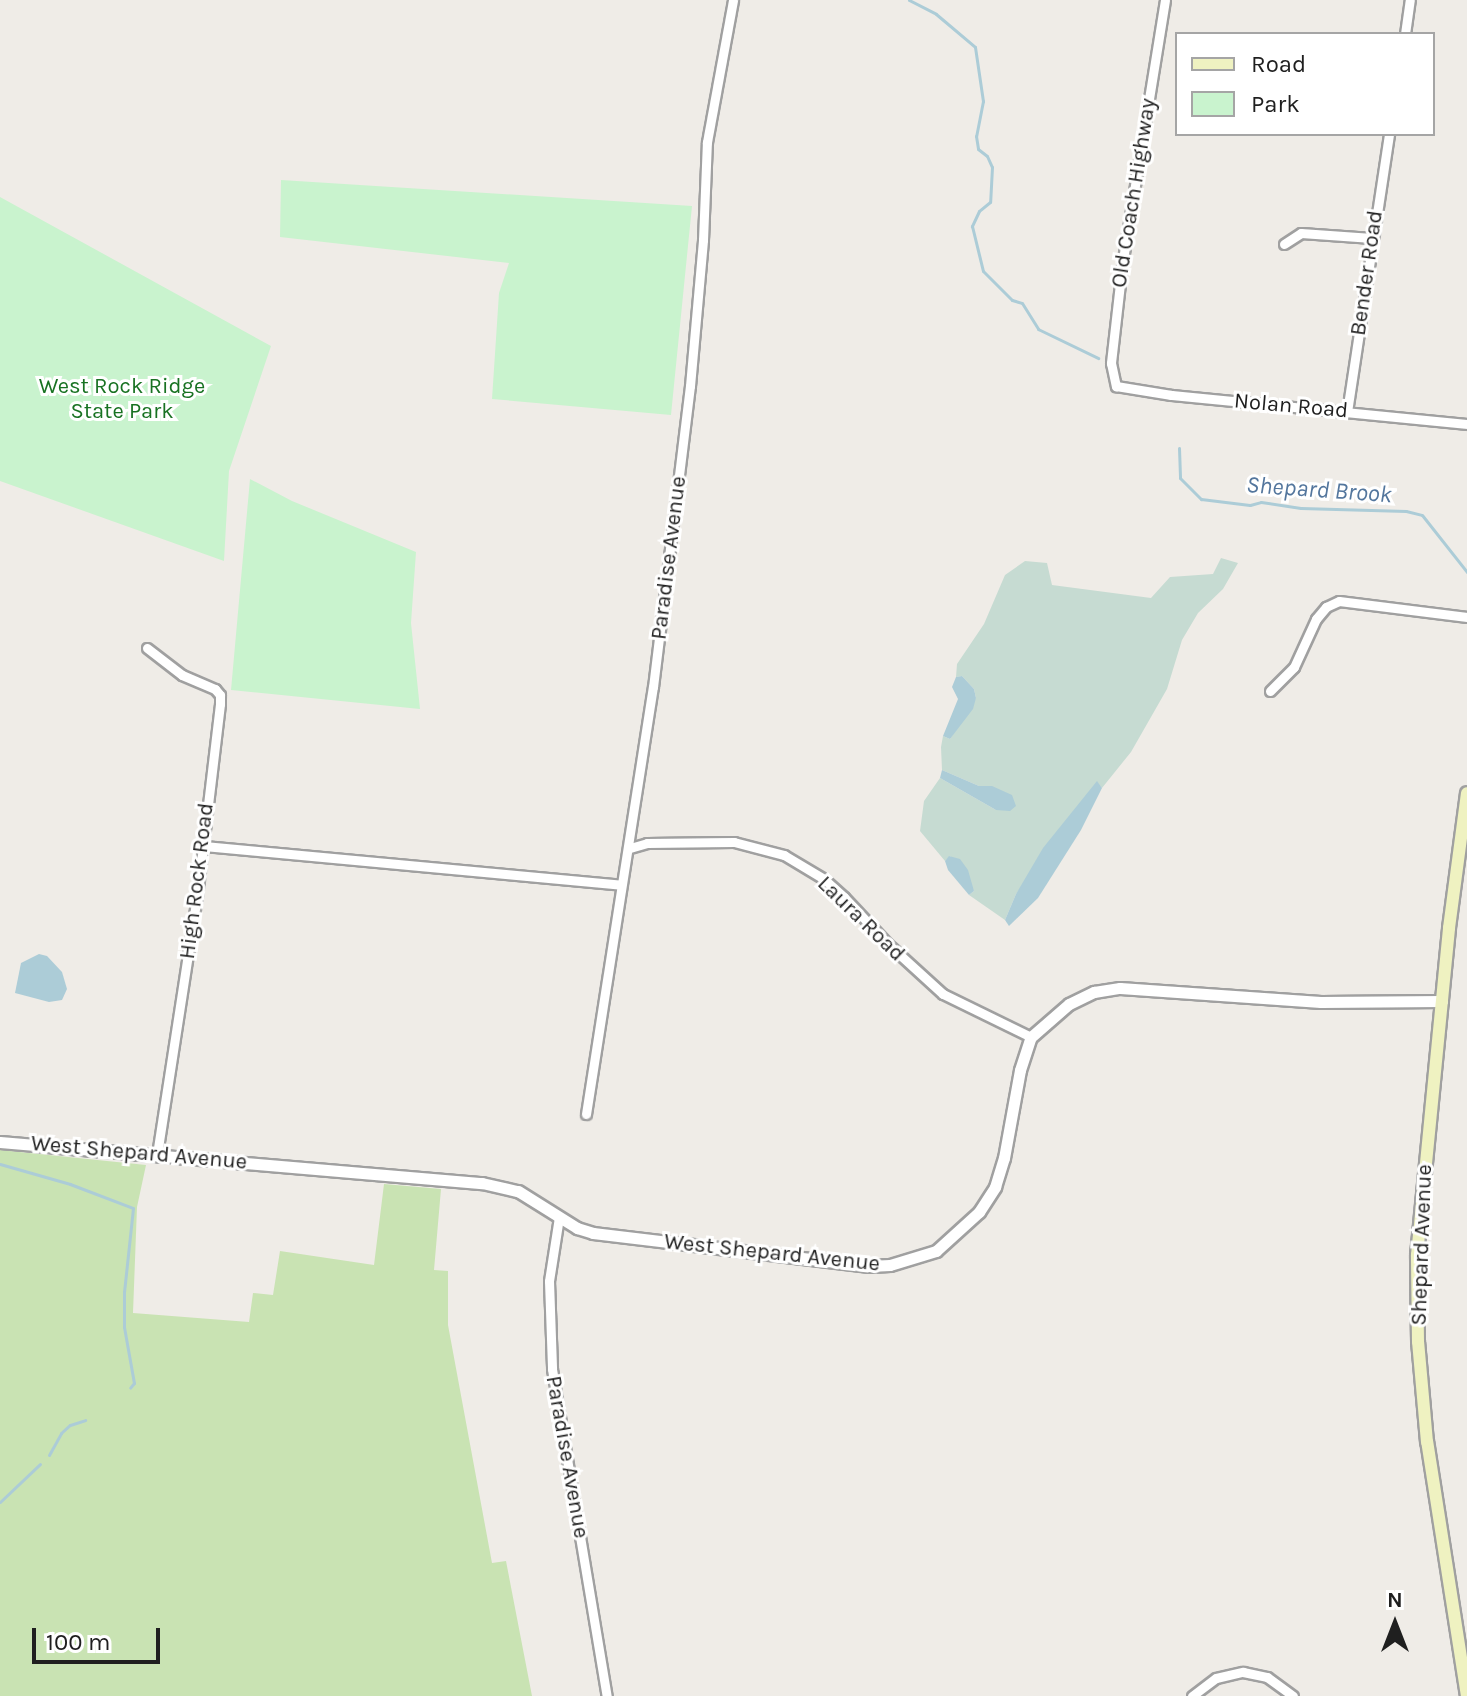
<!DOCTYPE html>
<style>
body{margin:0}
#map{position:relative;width:1467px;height:1696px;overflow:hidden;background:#efece7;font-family:Karla,sans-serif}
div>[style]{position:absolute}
.grass>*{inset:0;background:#c9e3b3}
.wetland>*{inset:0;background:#c6dbd2}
.park>*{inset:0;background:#c9f3ce}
.water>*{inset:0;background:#acccd7}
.stream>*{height:3px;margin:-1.5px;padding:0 1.5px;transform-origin:1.5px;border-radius:1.5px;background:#acccd7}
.roads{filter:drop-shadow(2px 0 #a0a0a0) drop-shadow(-2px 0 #a0a0a0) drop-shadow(0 2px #a0a0a0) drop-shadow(0 -2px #a0a0a0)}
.minor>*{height:9px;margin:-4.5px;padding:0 4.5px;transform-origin:4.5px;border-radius:4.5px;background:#fff}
.tertiary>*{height:11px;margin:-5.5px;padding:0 5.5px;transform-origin:5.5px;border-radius:5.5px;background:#fff}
.secondary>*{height:12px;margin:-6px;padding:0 6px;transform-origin:6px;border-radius:6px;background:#eff2c1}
span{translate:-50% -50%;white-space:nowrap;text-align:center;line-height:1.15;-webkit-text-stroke:6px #fff;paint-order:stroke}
.street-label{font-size:22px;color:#1f1f1f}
.park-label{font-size:22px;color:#187222}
.water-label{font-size:24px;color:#53769d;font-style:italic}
.legend{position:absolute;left:1175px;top:32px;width:260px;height:104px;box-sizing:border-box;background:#fff;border:2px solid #a5a5a5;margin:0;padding:10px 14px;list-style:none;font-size:24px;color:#1f1f1f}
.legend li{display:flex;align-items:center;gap:16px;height:40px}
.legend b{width:40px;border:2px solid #a5a5a5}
.north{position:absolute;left:1355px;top:1584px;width:80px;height:80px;-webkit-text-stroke:6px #fff;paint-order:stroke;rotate:0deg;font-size:22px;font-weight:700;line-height:32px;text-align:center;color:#1f1f1f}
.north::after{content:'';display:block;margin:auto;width:28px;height:36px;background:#1f1f1f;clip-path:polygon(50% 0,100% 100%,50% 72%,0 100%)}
.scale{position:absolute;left:32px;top:1628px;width:128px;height:36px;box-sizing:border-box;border:4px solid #1f1f1f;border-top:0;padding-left:10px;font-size:24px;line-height:28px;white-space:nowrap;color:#1f1f1f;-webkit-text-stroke:6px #fff;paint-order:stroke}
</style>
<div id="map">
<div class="grass">
<i style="clip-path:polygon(0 1150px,146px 1165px,137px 1207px,133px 1313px,249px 1322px,253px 1293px,273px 1295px,280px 1251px,374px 1265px,384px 1184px,441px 1189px,434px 1270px,448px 1271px,448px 1325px,492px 1563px,506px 1561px,532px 1696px,0 1696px)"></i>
</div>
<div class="wetland">
<i style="clip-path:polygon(1221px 558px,1238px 563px,1223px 589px,1198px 613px,1182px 640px,1167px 689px,1131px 752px,1102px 788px,1097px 782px,1016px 894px,1005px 920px,969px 895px,974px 891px,950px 856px,945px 861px,920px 831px,924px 801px,940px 778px,996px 810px,979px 786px,942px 770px,941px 747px,943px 736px,950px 739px,976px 698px,974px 689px,962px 676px,956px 677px,957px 664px,984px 624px,1005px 575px,1025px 561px,1047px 563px,1052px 585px,1151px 598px,1170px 577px,1213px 574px)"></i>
</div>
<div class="park">
<i style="clip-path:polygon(281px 180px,692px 206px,671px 415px,492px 399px,499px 293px,509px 263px,280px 237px)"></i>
<i style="clip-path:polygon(0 197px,271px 346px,229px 471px,224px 561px,0 481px)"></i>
<i style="clip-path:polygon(250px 479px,292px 501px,416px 552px,411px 623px,420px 709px,231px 690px)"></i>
</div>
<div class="water">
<i style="clip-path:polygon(962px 676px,974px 689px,976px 698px,973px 709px,950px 739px,943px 736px,958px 699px,952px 687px,956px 677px)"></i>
<i style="clip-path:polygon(942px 770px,979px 786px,992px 786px,1012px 795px,1016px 806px,1010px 811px,996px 810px,940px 778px)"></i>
<i style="clip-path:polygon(1097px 781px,1102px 788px,1081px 830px,1038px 898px,1009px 926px,1005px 920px,1016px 894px,1043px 848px)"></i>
<i style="clip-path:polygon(949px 856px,960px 859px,968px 870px,974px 891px,969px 895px,948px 870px,945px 861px)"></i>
<i style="clip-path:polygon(39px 954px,47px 956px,62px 972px,67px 989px,62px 1000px,49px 1002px,15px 993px,21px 963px)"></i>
</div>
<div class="stream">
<i style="left:909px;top:0;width:30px;rotate:27deg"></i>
<i style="left:936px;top:14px;width:51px;rotate:40.2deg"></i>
<i style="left:975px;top:47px;width:55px;rotate:81.6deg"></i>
<i style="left:983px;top:101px;width:36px;rotate:101deg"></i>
<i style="left:976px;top:136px;width:13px;rotate:81deg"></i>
<i style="left:978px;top:149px;width:11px;rotate:38deg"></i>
<i style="left:987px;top:156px;width:12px;rotate:66deg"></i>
<i style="left:992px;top:167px;width:35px;rotate:93deg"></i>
<i style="left:990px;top:202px;width:14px;rotate:141deg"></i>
<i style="left:979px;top:211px;width:17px;rotate:115deg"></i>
<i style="left:972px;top:226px;width:46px;rotate:76.3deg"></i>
<i style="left:983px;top:271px;width:41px;rotate:45deg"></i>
<i style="left:1012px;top:300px;width:10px;rotate:17deg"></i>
<i style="left:1022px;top:303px;width:31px;rotate:58deg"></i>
<i style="left:1038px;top:329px;width:67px;rotate:25.8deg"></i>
<i style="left:1179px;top:448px;width:30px;rotate:88deg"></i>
<i style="left:1180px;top:478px;width:30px;rotate:45deg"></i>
<i style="left:1201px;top:499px;width:49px;rotate:7deg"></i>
<i style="left:1250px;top:505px;width:11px;rotate:-15deg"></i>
<i style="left:1261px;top:502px;width:40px;rotate:8.5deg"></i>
<i style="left:1301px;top:508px;width:105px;rotate:1.6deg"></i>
<i style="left:1406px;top:511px;width:16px;rotate:14deg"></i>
<i style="left:1422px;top:515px;width:73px;rotate:51.7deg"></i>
<i style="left:0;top:1164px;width:73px;rotate:15.9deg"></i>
<i style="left:70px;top:1184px;width:67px;rotate:20.9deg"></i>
<i style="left:133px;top:1208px;width:84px;rotate:96.1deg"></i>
<i style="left:124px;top:1292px;width:35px;rotate:90deg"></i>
<i style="left:124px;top:1327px;width:57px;rotate:79.9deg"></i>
<i style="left:134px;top:1383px;width:6px;rotate:129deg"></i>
<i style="left:49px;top:1455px;width:25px;rotate:-61deg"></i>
<i style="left:61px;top:1433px;width:12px;rotate:-42deg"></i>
<i style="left:70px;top:1425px;width:16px;rotate:-18deg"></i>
<i style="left:0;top:1502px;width:55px;rotate:-43.5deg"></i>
</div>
<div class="roads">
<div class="minor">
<i style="left:1165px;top:0;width:269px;rotate:99.2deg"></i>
<i style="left:1122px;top:266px;width:98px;rotate:96.5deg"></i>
<i style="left:1111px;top:363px;width:24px;rotate:78deg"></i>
<i style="left:1116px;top:386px;width:56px;rotate:9.3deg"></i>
<i style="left:1171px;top:395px;width:297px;rotate:5.6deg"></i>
<i style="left:1405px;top:34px;width:34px;rotate:-82deg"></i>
<i style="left:1284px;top:244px;width:20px;rotate:-33deg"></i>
<i style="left:1301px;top:233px;width:71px;rotate:4deg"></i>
<i style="left:1347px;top:412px;width:281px;rotate:-81.4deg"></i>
<i style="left:147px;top:648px;width:44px;rotate:37.6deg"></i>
<i style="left:182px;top:675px;width:36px;rotate:23deg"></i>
<i style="left:215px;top:689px;width:8px;rotate:50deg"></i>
<i style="left:220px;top:695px;width:9px;rotate:90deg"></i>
<i style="left:220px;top:704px;width:193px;rotate:96.8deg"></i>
<i style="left:197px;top:896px;width:262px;rotate:98.8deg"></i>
<i style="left:1270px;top:691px;width:34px;rotate:-45deg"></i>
<i style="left:1294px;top:667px;width:53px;rotate:-65.4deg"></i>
<i style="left:1316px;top:619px;width:16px;rotate:-50deg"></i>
<i style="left:1326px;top:607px;width:14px;rotate:-25deg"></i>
<i style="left:1339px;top:601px;width:129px;rotate:7.1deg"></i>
<i style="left:204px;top:846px;width:419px;rotate:5.3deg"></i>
<i style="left:630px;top:848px;width:18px;rotate:-16deg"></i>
<i style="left:647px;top:843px;width:87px;rotate:-0.7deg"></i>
<i style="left:734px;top:842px;width:52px;rotate:14.6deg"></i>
<i style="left:784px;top:855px;width:47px;rotate:31deg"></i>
<i style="left:824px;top:879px;width:27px;rotate:42deg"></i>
<i style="left:844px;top:897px;width:64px;rotate:46.9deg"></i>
<i style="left:888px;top:944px;width:74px;rotate:42.3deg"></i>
<i style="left:943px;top:994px;width:98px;rotate:26deg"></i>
<i style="left:586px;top:1114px;width:432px;rotate:-81.1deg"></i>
<i style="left:653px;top:687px;width:303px;rotate:-83deg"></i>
<i style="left:690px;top:386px;width:147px;rotate:-84.9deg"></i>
<i style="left:703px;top:240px;width:98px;rotate:-87.7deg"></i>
<i style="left:707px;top:142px;width:144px;rotate:-79.6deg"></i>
<i style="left:559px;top:1217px;width:65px;rotate:98.9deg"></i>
<i style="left:549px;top:1281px;width:88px;rotate:88deg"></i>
<i style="left:552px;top:1369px;width:332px;rotate:80.5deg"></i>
<i style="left:1192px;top:1696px;width:30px;rotate:-37deg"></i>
<i style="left:1216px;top:1678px;width:28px;rotate:-13deg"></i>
<i style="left:1243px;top:1672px;width:25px;rotate:12deg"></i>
<i style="left:1267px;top:1677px;width:32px;rotate:36deg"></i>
</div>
<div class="tertiary">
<i style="left:0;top:1142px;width:484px;rotate:4.9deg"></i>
<i style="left:482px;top:1183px;width:37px;rotate:13deg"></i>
<i style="left:518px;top:1191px;width:70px;rotate:32.1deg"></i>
<i style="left:577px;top:1228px;width:17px;rotate:17deg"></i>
<i style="left:593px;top:1233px;width:278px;rotate:6.8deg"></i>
<i style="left:869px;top:1266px;width:21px;rotate:-3deg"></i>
<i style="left:890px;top:1265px;width:48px;rotate:-16.9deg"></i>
<i style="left:936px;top:1251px;width:58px;rotate:-42.2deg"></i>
<i style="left:979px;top:1212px;width:30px;rotate:-57deg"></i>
<i style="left:995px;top:1187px;width:30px;rotate:-73deg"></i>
<i style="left:1004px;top:1158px;width:89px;rotate:-79.7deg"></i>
<i style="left:1020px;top:1070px;width:35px;rotate:-72deg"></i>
<i style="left:1031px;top:1037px;width:50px;rotate:-41deg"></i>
<i style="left:1069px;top:1004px;width:28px;rotate:-26deg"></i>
<i style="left:1094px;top:992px;width:26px;rotate:-9deg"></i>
<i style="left:1120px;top:988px;width:201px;rotate:4deg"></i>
<i style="left:1321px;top:1002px;width:121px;rotate:-0.5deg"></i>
</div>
<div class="secondary">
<i style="left:1467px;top:1696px;width:257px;rotate:-98.9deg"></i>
<i style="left:1427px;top:1442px;width:100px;rotate:-95.1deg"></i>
<i style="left:1418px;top:1342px;width:87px;rotate:-90.7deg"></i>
<i style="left:1417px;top:1255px;width:329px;rotate:-84.4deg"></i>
<i style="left:1449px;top:928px;width:136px;rotate:-82.4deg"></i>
</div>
</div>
<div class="street-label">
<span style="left:1134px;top:193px;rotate:-81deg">Old Coach Highway</span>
<span style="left:1367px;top:273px;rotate:-82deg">Bender Road</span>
<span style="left:1291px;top:406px;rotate:5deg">Nolan Road</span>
<span style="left:669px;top:558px;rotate:-83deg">Paradise Avenue</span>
<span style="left:197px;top:881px;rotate:-83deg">High Rock Road</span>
<span style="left:861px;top:919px;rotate:44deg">Laura Road</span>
<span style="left:139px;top:1153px;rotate:5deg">West Shepard Avenue</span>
<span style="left:1422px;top:1245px;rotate:-88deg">Shepard Avenue</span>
<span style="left:772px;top:1253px;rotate:6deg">West Shepard Avenue</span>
<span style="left:567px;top:1457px;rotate:80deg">Paradise Avenue</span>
</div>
<div class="park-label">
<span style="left:122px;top:399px">West Rock Ridge<br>State Park</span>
</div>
<div class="water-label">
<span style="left:1319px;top:490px;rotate:4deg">Shepard Brook</span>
</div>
<ul class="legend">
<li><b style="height:10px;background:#eff2c1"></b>Road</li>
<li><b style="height:22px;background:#c9f3ce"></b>Park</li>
</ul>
<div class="north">N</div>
<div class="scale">100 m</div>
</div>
